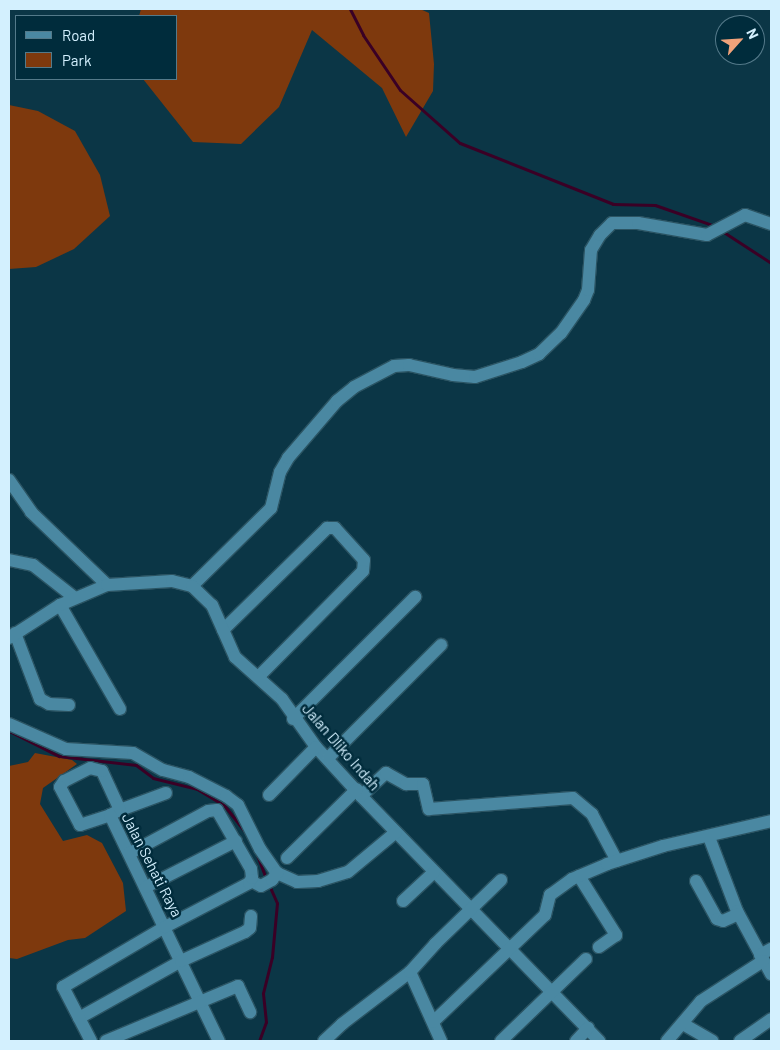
<!DOCTYPE html>
<style>
body{margin:0}
#map{position:relative;width:780px;height:1050px;overflow:hidden;background:#0b3646;font-family:Barlow,sans-serif}
div>[style]{position:absolute}
.green>*{inset:0;background:#7e390d}
.stream>*{height:3px;margin:-1.5px;padding:0 1.5px;transform-origin:1.5px;border-radius:1.5px;background:#3a0025}
.roads{filter:drop-shadow(1px 0 #2b5463) drop-shadow(-1px 0 #2b5463) drop-shadow(0 1px #2b5463) drop-shadow(0 -1px #2b5463)}
.minor>*{height:12px;margin:-6px;padding:0 6px;transform-origin:6px;border-radius:6px;background:#4a88a2}
span{translate:-50% -50%;white-space:nowrap;text-align:center;line-height:1.15;-webkit-text-stroke:5px #002c3c;paint-order:stroke}
.street-label{font-size:15px;color:#d3f0fe}
.frame{position:absolute;inset:0;border:10px solid #d3f0fe;pointer-events:none}
.legend{position:absolute;left:15px;top:15px;width:162px;height:65px;box-sizing:border-box;background:#002c3c;border:1px solid #547a8a;margin:0;padding:6px 9px;list-style:none;font-size:15px;color:#d3f0fe}
.legend li{display:flex;align-items:center;gap:10px;height:25px}
.legend b{width:25px;border:1px solid #547a8a}
.north{position:absolute;left:715px;top:15px;width:50px;height:50px;box-sizing:border-box;background:#002c3c;border:1px solid #547a8a;border-radius:50%;rotate:64deg;font-size:14px;font-weight:700;line-height:20px;text-align:center;color:#d3f0fe}
.north::after{content:'';display:block;margin:auto;width:18px;height:22px;background:#f0a27a;clip-path:polygon(50% 0,100% 100%,50% 72%,0 100%)}
</style>
<div id="map">
<div class="green">
<i style="clip-path:polygon(141px 9px,420px 9px,429px 13px,434px 64px,433px 91px,406px 137px,382px 88px,312px 30px,279px 107px,241px 144px,193px 142px,143px 79px,176px 79px,176px 16px,139px 16px)"></i>
<i style="clip-path:polygon(9px 105px,38px 111px,75px 131px,100px 175px,110px 216px,74px 249px,36px 267px,9px 269px)"></i>
<i style="clip-path:polygon(35px 753px,72px 760px,77px 764px,43px 788px,40px 804px,63px 841px,87px 835px,102px 843px,123px 883px,126px 911px,85px 938px,68px 940px,17px 959px,9px 958px,9px 766px,28px 762px)"></i>
</div>
<div class="stream">
<i style="left:350px;top:9px;width:29px;rotate:63deg"></i>
<i style="left:363px;top:35px;width:66px;rotate:56.1deg"></i>
<i style="left:400px;top:90px;width:80px;rotate:41.5deg"></i>
<i style="left:460px;top:143px;width:165px;rotate:21.7deg"></i>
<i style="left:613px;top:204px;width:42px;rotate:1.4deg"></i>
<i style="left:655px;top:205px;width:64px;rotate:19.3deg"></i>
<i style="left:722px;top:231px;width:59px;rotate:33.1deg"></i>
<i style="left:9px;top:731px;width:56px;rotate:26.6deg"></i>
<i style="left:59px;top:756px;width:78px;rotate:6.7deg"></i>
<i style="left:136px;top:765px;width:21px;rotate:37deg"></i>
<i style="left:153px;top:778px;width:45px;rotate:14deg"></i>
<i style="left:197px;top:789px;width:31px;rotate:31deg"></i>
<i style="left:224px;top:805px;width:34px;rotate:52deg"></i>
<i style="left:257px;top:855px;width:26px;rotate:69deg"></i>
<i style="left:259px;top:1041px;width:20px;rotate:-70deg"></i>
<i style="left:266px;top:1022px;width:29px;rotate:-96deg"></i>
<i style="left:263px;top:993px;width:37px;rotate:-76deg"></i>
<i style="left:272px;top:957px;width:54px;rotate:-84.7deg"></i>
<i style="left:277px;top:903px;width:20px;rotate:-114deg"></i>
</div>
<div class="roads">
<div class="minor">
<i style="left:9px;top:480px;width:39px;rotate:55deg"></i>
<i style="left:31px;top:512px;width:105px;rotate:43.8deg"></i>
<i style="left:9px;top:560px;width:25px;rotate:12deg"></i>
<i style="left:33px;top:565px;width:53px;rotate:38.2deg"></i>
<i style="left:192px;top:586px;width:111px;rotate:-44.6deg"></i>
<i style="left:271px;top:508px;width:37px;rotate:-76deg"></i>
<i style="left:280px;top:472px;width:16px;rotate:-60deg"></i>
<i style="left:288px;top:458px;width:75px;rotate:-49.3deg"></i>
<i style="left:337px;top:401px;width:22px;rotate:-39deg"></i>
<i style="left:354px;top:387px;width:45px;rotate:-27.7deg"></i>
<i style="left:394px;top:366px;width:15px;rotate:-4deg"></i>
<i style="left:409px;top:365px;width:45px;rotate:12.8deg"></i>
<i style="left:453px;top:375px;width:22px;rotate:5deg"></i>
<i style="left:475px;top:377px;width:49px;rotate:-17.7deg"></i>
<i style="left:522px;top:362px;width:19px;rotate:-25deg"></i>
<i style="left:539px;top:354px;width:30px;rotate:-44deg"></i>
<i style="left:561px;top:333px;width:40px;rotate:-55.1deg"></i>
<i style="left:584px;top:300px;width:11px;rotate:-68deg"></i>
<i style="left:588px;top:290px;width:40px;rotate:-85.7deg"></i>
<i style="left:591px;top:250px;width:17px;rotate:-59deg"></i>
<i style="left:600px;top:235px;width:17px;rotate:-45deg"></i>
<i style="left:612px;top:223px;width:26px"></i>
<i style="left:638px;top:223px;width:70px;rotate:9.9deg"></i>
<i style="left:707px;top:235px;width:43px;rotate:-27.8deg"></i>
<i style="left:745px;top:215px;width:28px;rotate:19deg"></i>
<i style="left:60px;top:605px;width:120px;rotate:60deg"></i>
<i style="left:223px;top:630px;width:146px;rotate:-44.4deg"></i>
<i style="left:327px;top:528px;width:8px"></i>
<i style="left:335px;top:528px;width:43px;rotate:47.8deg"></i>
<i style="left:364px;top:560px;width:11px;rotate:95deg"></i>
<i style="left:363px;top:571px;width:149px;rotate:134.7deg"></i>
<i style="left:15px;top:633px;width:71px;rotate:69.3deg"></i>
<i style="left:40px;top:699px;width:10px;rotate:29deg"></i>
<i style="left:49px;top:704px;width:20px;rotate:3deg"></i>
<i style="left:9px;top:638px;width:61px;rotate:-32.9deg"></i>
<i style="left:60px;top:605px;width:51px;rotate:-23.1deg"></i>
<i style="left:107px;top:585px;width:65px;rotate:-3.5deg"></i>
<i style="left:172px;top:581px;width:21px;rotate:14deg"></i>
<i style="left:192px;top:586px;width:28px;rotate:44deg"></i>
<i style="left:212px;top:605px;width:57px;rotate:66.1deg"></i>
<i style="left:235px;top:657px;width:63px;rotate:41.8deg"></i>
<i style="left:282px;top:699px;width:59px;rotate:54.7deg"></i>
<i style="left:316px;top:747px;width:67px;rotate:47.4deg"></i>
<i style="left:361px;top:796px;width:342px;rotate:45.8deg"></i>
<i style="left:293px;top:719px;width:173px;rotate:-45deg"></i>
<i style="left:9px;top:724px;width:62px;rotate:23.7deg"></i>
<i style="left:66px;top:749px;width:67px;rotate:3.4deg"></i>
<i style="left:133px;top:753px;width:34px;rotate:30deg"></i>
<i style="left:163px;top:770px;width:27px;rotate:15deg"></i>
<i style="left:189px;top:777px;width:42px;rotate:27.2deg"></i>
<i style="left:226px;top:796px;width:15px;rotate:37deg"></i>
<i style="left:238px;top:805px;width:49px;rotate:63.4deg"></i>
<i style="left:260px;top:849px;width:29px;rotate:55deg"></i>
<i style="left:277px;top:873px;width:22px;rotate:24deg"></i>
<i style="left:297px;top:882px;width:21px;rotate:-3deg"></i>
<i style="left:318px;top:881px;width:31px;rotate:-17deg"></i>
<i style="left:348px;top:872px;width:62px;rotate:-39.8deg"></i>
<i style="left:328px;top:758px;width:160px;rotate:-45deg"></i>
<i style="left:269px;top:795px;width:67px;rotate:-45.6deg"></i>
<i style="left:361px;top:796px;width:34px;rotate:-43deg"></i>
<i style="left:386px;top:773px;width:23px;rotate:29deg"></i>
<i style="left:406px;top:784px;width:17px"></i>
<i style="left:423px;top:784px;width:26px;rotate:77deg"></i>
<i style="left:429px;top:809px;width:144px;rotate:-4.4deg"></i>
<i style="left:573px;top:798px;width:25px;rotate:40deg"></i>
<i style="left:592px;top:814px;width:53px;rotate:62deg"></i>
<i style="left:120px;top:810px;width:49px;rotate:-20.3deg"></i>
<i style="left:110px;top:815px;width:11px;rotate:-27deg"></i>
<i style="left:120px;top:810px;width:43px;rotate:-114.8deg"></i>
<i style="left:102px;top:771px;width:12px;rotate:-166deg"></i>
<i style="left:90px;top:768px;width:29px;rotate:153deg"></i>
<i style="left:64px;top:781px;width:7px;rotate:124deg"></i>
<i style="left:60px;top:787px;width:43px;rotate:62.2deg"></i>
<i style="left:80px;top:825px;width:32px;rotate:-18deg"></i>
<i style="left:110px;top:815px;width:251px;rotate:64.3deg"></i>
<i style="left:709px;top:837px;width:79px;rotate:69.3deg"></i>
<i style="left:737px;top:911px;width:72px;rotate:61.6deg"></i>
<i style="left:287px;top:858px;width:98px;rotate:-44.6deg"></i>
<i style="left:579px;top:876px;width:70px;rotate:57.9deg"></i>
<i style="left:616px;top:935px;width:21px;rotate:145deg"></i>
<i style="left:251px;top:881px;width:11px;rotate:27deg"></i>
<i style="left:261px;top:886px;width:13px;rotate:-29deg"></i>
<i style="left:272px;top:880px;width:9px;rotate:-54deg"></i>
<i style="left:696px;top:881px;width:43px;rotate:61.1deg"></i>
<i style="left:717px;top:919px;width:6px;rotate:18deg"></i>
<i style="left:723px;top:921px;width:17px;rotate:-24deg"></i>
<i style="left:146px;top:887px;width:101px;rotate:-27.1deg"></i>
<i style="left:403px;top:901px;width:42px;rotate:-43.1deg"></i>
<i style="left:760px;top:955px;width:13px;rotate:-29deg"></i>
<i style="left:410px;top:972px;width:76px;rotate:65.8deg"></i>
<i style="left:79px;top:1018px;width:117px;rotate:-29.2deg"></i>
<i style="left:181px;top:961px;width:70px;rotate:-24.4deg"></i>
<i style="left:245px;top:932px;width:6px;rotate:-39deg"></i>
<i style="left:250px;top:928px;width:12px;rotate:-85deg"></i>
<i style="left:433px;top:1022px;width:155px;rotate:-43.7deg"></i>
<i style="left:545px;top:915px;width:21px;rotate:-76deg"></i>
<i style="left:550px;top:895px;width:27px;rotate:-36deg"></i>
<i style="left:572px;top:879px;width:38px;rotate:-23deg"></i>
<i style="left:607px;top:864px;width:59px;rotate:-17.8deg"></i>
<i style="left:663px;top:846px;width:111px;rotate:-13deg"></i>
<i style="left:683px;top:1024px;width:34px;rotate:30deg"></i>
<i style="left:91px;top:1041px;width:61px;rotate:-117.4deg"></i>
<i style="left:63px;top:987px;width:118px;rotate:-30.5deg"></i>
<i style="left:165px;top:927px;width:95px;rotate:-27.6deg"></i>
<i style="left:249px;top:883px;width:6px;rotate:-59deg"></i>
<i style="left:252px;top:878px;width:9px;rotate:-96deg"></i>
<i style="left:251px;top:869px;width:68px;rotate:-120deg"></i>
<i style="left:217px;top:810px;width:9px;rotate:174deg"></i>
<i style="left:208px;top:811px;width:89px;rotate:151.7deg"></i>
<i style="left:106px;top:1041px;width:143px;rotate:-22.6deg"></i>
<i style="left:238px;top:986px;width:29px;rotate:65deg"></i>
<i style="left:324px;top:1041px;width:25px;rotate:-43deg"></i>
<i style="left:342px;top:1024px;width:86px;rotate:-37.4deg"></i>
<i style="left:410px;top:972px;width:38px;rotate:-48deg"></i>
<i style="left:435px;top:944px;width:92px;rotate:-44.1deg"></i>
<i style="left:501px;top:1041px;width:118px;rotate:-44deg"></i>
<i style="left:576px;top:1041px;width:18px;rotate:-47deg"></i>
<i style="left:667px;top:1041px;width:52px;rotate:-49.6deg"></i>
<i style="left:701px;top:1001px;width:74px;rotate:-32.8deg"></i>
<i style="left:740px;top:1041px;width:38px;rotate:-35deg"></i>
</div>
</div>
<div class="street-label">
<span style="left:341px;top:747px;rotate:49deg">Jalan Dliko Indah</span>
<span style="left:152px;top:865px;rotate:63deg">Jalan Sehati Raya</span>
</div>
<div class="frame"></div>
<ul class="legend">
<li><b style="height:6px;background:#4a88a2"></b>Road</li>
<li><b style="height:14px;background:#7e390d"></b>Park</li>
</ul>
<div class="north">N</div>
</div>
